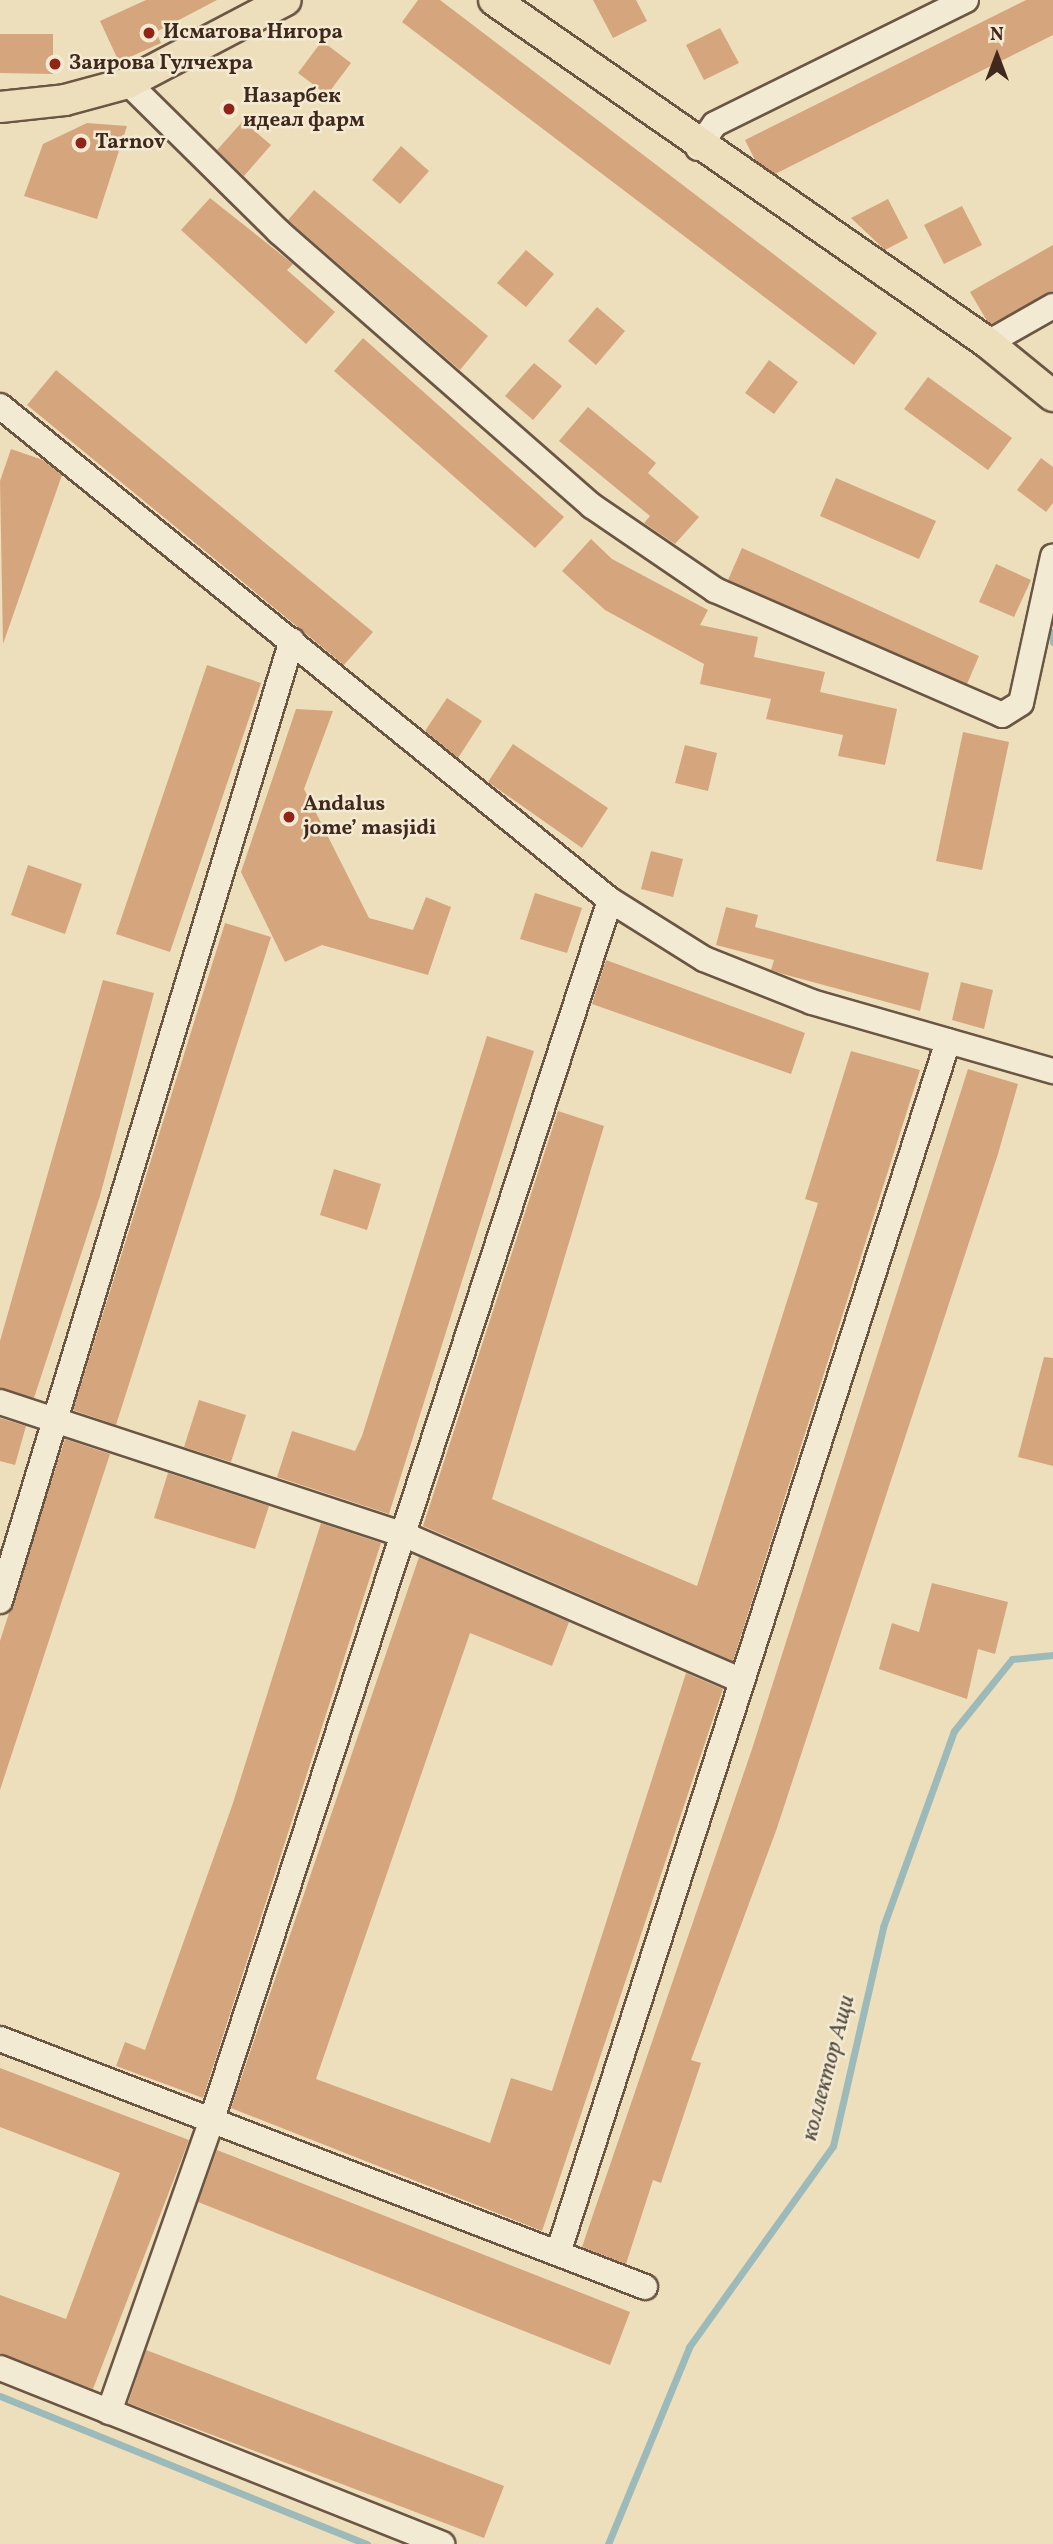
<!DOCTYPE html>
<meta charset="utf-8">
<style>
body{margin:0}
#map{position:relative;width:1053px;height:2544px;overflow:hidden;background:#eddebc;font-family:Vollkorn,serif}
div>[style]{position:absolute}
.stream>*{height:7px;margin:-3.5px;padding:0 3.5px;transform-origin:3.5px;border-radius:3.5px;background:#9dbaba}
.building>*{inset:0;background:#d5a67d}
.roads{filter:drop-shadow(2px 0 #6b5644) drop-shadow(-2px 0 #6b5644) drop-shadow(0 2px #6b5644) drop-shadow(0 -2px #6b5644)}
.minor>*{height:24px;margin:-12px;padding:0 12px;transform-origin:12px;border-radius:12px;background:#f3ead3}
.major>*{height:30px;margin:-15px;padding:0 15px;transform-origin:15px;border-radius:15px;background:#eddebc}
.dots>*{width:19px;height:19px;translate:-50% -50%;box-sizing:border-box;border:4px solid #f3ead3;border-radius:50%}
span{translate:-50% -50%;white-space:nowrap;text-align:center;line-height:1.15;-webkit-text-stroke:5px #f3ead3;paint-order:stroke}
.poi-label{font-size:21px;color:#40291c;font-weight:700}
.left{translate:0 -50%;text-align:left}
.water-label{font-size:23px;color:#574d44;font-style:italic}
.north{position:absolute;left:962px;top:21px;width:70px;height:70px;-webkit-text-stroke:5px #f3ead3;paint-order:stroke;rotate:0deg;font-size:19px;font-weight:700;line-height:28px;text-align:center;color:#40291c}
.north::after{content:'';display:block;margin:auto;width:24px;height:32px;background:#40291c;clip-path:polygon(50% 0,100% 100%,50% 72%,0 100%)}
</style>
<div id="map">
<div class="stream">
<i style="left:1053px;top:632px;width:10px;rotate:90deg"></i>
<i style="left:0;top:2396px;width:396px;rotate:22deg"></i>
<i style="left:608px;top:2544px;width:213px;rotate:-67.6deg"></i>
<i style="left:689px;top:2347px;width:247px;rotate:-54.4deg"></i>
<i style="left:833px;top:2146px;width:225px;rotate:-77.1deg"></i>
<i style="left:883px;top:1927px;width:208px;rotate:-70.1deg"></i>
<i style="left:954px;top:1731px;width:92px;rotate:-51.1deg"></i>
<i style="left:1012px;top:1659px;width:41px;rotate:-5.6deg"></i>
</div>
<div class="building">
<i style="clip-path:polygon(146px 0,217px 0,156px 32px,161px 43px,119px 62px,100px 21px)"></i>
<i style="clip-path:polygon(418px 0,440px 0,877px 333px,854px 365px,402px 22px)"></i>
<i style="clip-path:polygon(593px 0,636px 0,647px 21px,613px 38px)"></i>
<i style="clip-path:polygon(1026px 0,1053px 0,1053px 35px,775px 174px,755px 160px,745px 140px)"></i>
<i style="clip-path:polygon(720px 28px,739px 63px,704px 80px,686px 45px)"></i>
<i style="clip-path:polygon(0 34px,53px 34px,53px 74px,0 73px)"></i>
<i style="clip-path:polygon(322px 41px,351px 63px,327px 95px,298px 73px)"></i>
<i style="clip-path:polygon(243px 121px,271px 145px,244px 176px,217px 150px)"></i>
<i style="clip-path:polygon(87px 123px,127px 126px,97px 219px,24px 196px,43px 144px)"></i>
<i style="clip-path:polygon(401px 146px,429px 171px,400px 204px,372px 180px)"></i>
<i style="clip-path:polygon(314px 190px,488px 336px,460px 370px,288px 220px)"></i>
<i style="clip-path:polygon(210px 198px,293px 264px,287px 270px,335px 312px,306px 344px,181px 230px)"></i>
<i style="clip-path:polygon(888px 199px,908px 238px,885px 250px,851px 218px)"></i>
<i style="clip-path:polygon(962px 206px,982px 245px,944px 264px,924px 225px)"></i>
<i style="clip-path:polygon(1053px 245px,1053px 291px,991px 324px,987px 321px,970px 292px)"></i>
<i style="clip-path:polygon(526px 250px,554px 274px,526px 307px,497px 283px)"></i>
<i style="clip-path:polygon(597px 307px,625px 331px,596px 365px,568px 341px)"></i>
<i style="clip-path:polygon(363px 338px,564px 517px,535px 548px,334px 371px)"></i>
<i style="clip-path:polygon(769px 360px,798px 382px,774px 414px,745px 393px)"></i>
<i style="clip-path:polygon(534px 363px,562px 386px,533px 420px,505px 396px)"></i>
<i style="clip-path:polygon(56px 370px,373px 632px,344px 665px,27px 405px)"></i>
<i style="clip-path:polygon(928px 377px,1012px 438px,988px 470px,904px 409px)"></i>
<i style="clip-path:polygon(588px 407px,656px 463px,648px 473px,699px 517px,675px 544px,644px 523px,650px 516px,559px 441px)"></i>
<i style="clip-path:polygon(11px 449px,43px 460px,62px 475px,3px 644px,0 481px)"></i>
<i style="clip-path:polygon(1041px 458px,1053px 467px,1053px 503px,1046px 512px,1017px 490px)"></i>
<i style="clip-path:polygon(836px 478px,936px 521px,919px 559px,820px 516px)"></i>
<i style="clip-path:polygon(591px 539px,612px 559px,708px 610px,700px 625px,758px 637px,754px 657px,825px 672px,820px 692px,897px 709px,885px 765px,838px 756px,843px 735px,766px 719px,771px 699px,700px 684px,704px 664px,605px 610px,562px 571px)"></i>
<i style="clip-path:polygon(742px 548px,979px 656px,967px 684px,728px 580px)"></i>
<i style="clip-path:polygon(996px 564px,1031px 580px,1014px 617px,979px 602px)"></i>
<i style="clip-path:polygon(207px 665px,261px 683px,170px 952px,116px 934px)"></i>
<i style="clip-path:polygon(447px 698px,482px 721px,458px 758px,425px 731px)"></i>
<i style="clip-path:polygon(296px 709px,333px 711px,304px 789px,369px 918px,413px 930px,426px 897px,451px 907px,428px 975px,322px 945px,285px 962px,241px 872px)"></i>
<i style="clip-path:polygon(963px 732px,1009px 742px,982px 870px,936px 861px)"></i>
<i style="clip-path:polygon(513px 744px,608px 808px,582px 848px,488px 782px)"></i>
<i style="clip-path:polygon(685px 745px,717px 753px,708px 791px,675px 783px)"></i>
<i style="clip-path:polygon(651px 851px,683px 859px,673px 897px,641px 889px)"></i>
<i style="clip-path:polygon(28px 865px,82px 884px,65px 934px,11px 915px)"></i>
<i style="clip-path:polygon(535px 893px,582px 908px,567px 953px,520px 939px)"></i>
<i style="clip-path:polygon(726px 907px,758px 915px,755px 927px,929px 973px,920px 1011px,783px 974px,771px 970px,774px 960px,716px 945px)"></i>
<i style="clip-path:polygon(225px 923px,271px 937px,116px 1425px,73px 1410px)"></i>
<i style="clip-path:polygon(606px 960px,805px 1033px,791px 1074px,592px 1004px)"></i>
<i style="clip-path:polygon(103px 980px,154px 993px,100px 1196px,34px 1398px,0 1388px,0 1341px)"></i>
<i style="clip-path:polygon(961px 982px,993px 990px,984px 1029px,952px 1020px)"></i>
<i style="clip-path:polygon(487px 1036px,534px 1051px,389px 1514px,277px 1477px,292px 1431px,355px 1451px,362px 1436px)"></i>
<i style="clip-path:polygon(851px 1051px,920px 1070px,733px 1661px,423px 1526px,558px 1111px,604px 1126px,492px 1499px,697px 1586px,818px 1203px,805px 1199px)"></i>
<i style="clip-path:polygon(968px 1069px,1018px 1084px,998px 1154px,777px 1828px,691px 2060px,701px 2063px,661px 2183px,653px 2180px,626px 2264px,582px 2247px,752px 1749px)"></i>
<i style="clip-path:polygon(334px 1169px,381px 1184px,367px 1230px,320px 1215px)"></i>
<i style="clip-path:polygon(1044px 1357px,1053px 1358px,1053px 1466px,1018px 1457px)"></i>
<i style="clip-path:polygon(199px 1400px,246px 1415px,231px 1462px,184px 1447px)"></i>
<i style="clip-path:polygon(0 1418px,26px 1426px,15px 1465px,0 1461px)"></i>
<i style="clip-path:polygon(65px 1439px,110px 1454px,0 1790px,0 1641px)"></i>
<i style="clip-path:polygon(168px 1473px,269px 1506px,255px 1549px,154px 1518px)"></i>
<i style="clip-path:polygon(321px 1523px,381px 1543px,203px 2098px,116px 2066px,125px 2042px,145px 2050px,232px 1806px)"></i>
<i style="clip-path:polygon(419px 1557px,569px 1622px,552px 1666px,470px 1633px,316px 2079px,490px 2143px,511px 2078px,552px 2091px,686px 1673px,723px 1689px,542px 2231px,231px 2108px)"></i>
<i style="clip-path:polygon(932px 1583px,1008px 1602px,995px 1654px,978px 1649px,967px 1699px,879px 1669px,892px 1623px,919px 1632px)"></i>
<i style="clip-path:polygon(0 2068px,189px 2140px,93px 2389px,0 2353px,0 2295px,66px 2319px,120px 2173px,0 2127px)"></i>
<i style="clip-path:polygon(217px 2150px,630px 2312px,610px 2365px,198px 2202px)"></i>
<i style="clip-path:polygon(146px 2350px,504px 2486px,484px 2538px,128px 2403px)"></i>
</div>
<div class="roads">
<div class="minor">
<i style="left:128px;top:83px;width:212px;rotate:44.6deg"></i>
<i style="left:279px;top:232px;width:416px;rotate:41.2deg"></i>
<i style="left:592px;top:506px;width:149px;rotate:34.3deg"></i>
<i style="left:715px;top:590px;width:313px;rotate:23.5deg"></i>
<i style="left:1002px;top:715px;width:22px;rotate:-32deg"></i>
<i style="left:1021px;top:703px;width:150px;rotate:-77.7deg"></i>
<i style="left:698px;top:148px;width:29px;rotate:-55deg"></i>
<i style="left:715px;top:124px;width:280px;rotate:-26.3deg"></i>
<i style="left:988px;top:343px;width:75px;rotate:-29.6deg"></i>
<i style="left:0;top:406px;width:785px;rotate:39deg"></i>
<i style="left:610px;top:900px;width:111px;rotate:32.1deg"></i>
<i style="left:704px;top:959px;width:116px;rotate:21.7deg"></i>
<i style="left:812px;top:1002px;width:251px;rotate:16deg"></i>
<i style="left:0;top:1402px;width:426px;rotate:18.2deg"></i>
<i style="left:405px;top:1535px;width:367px;rotate:23.4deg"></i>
<i style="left:0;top:1601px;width:1004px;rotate:-73.1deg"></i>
<i style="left:0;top:2039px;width:691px;rotate:21.03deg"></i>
<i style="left:559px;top:2250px;width:1270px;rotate:-72.16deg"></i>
<i style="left:0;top:2368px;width:476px;rotate:21.7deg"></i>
<i style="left:109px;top:2412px;width:311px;rotate:-70.6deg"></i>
<i style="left:212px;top:2119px;width:1282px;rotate:-71.92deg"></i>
</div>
<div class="major">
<i style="left:494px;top:0;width:601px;rotate:34.77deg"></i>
<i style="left:988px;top:343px;width:84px;rotate:39.2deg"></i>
<i style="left:0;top:107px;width:65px;rotate:-6.1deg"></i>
<i style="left:65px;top:100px;width:65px;rotate:-15.1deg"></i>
<i style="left:128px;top:83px;width:178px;rotate:-27.7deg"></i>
</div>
</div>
<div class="dots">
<i style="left:149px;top:33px;background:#8f2418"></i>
<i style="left:55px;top:64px;background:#8f2418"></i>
<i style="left:229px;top:109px;background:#8f2418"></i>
<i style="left:81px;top:143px;background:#8f2418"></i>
<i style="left:289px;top:817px;background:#8f2418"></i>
</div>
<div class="poi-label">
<span class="left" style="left:163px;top:33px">Исматова Нигора</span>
<span class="left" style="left:69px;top:64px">Заирова Гулчехра</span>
<span class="left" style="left:243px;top:109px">Назарбек<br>идеал фарм</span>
<span class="left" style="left:95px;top:143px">Tarnov</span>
<span class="left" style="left:303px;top:817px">Andalus<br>jome’ masjidi</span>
</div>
<div class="water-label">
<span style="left:829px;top:2068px;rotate:-75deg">коллектор Ащи</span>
</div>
<div class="north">N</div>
</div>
